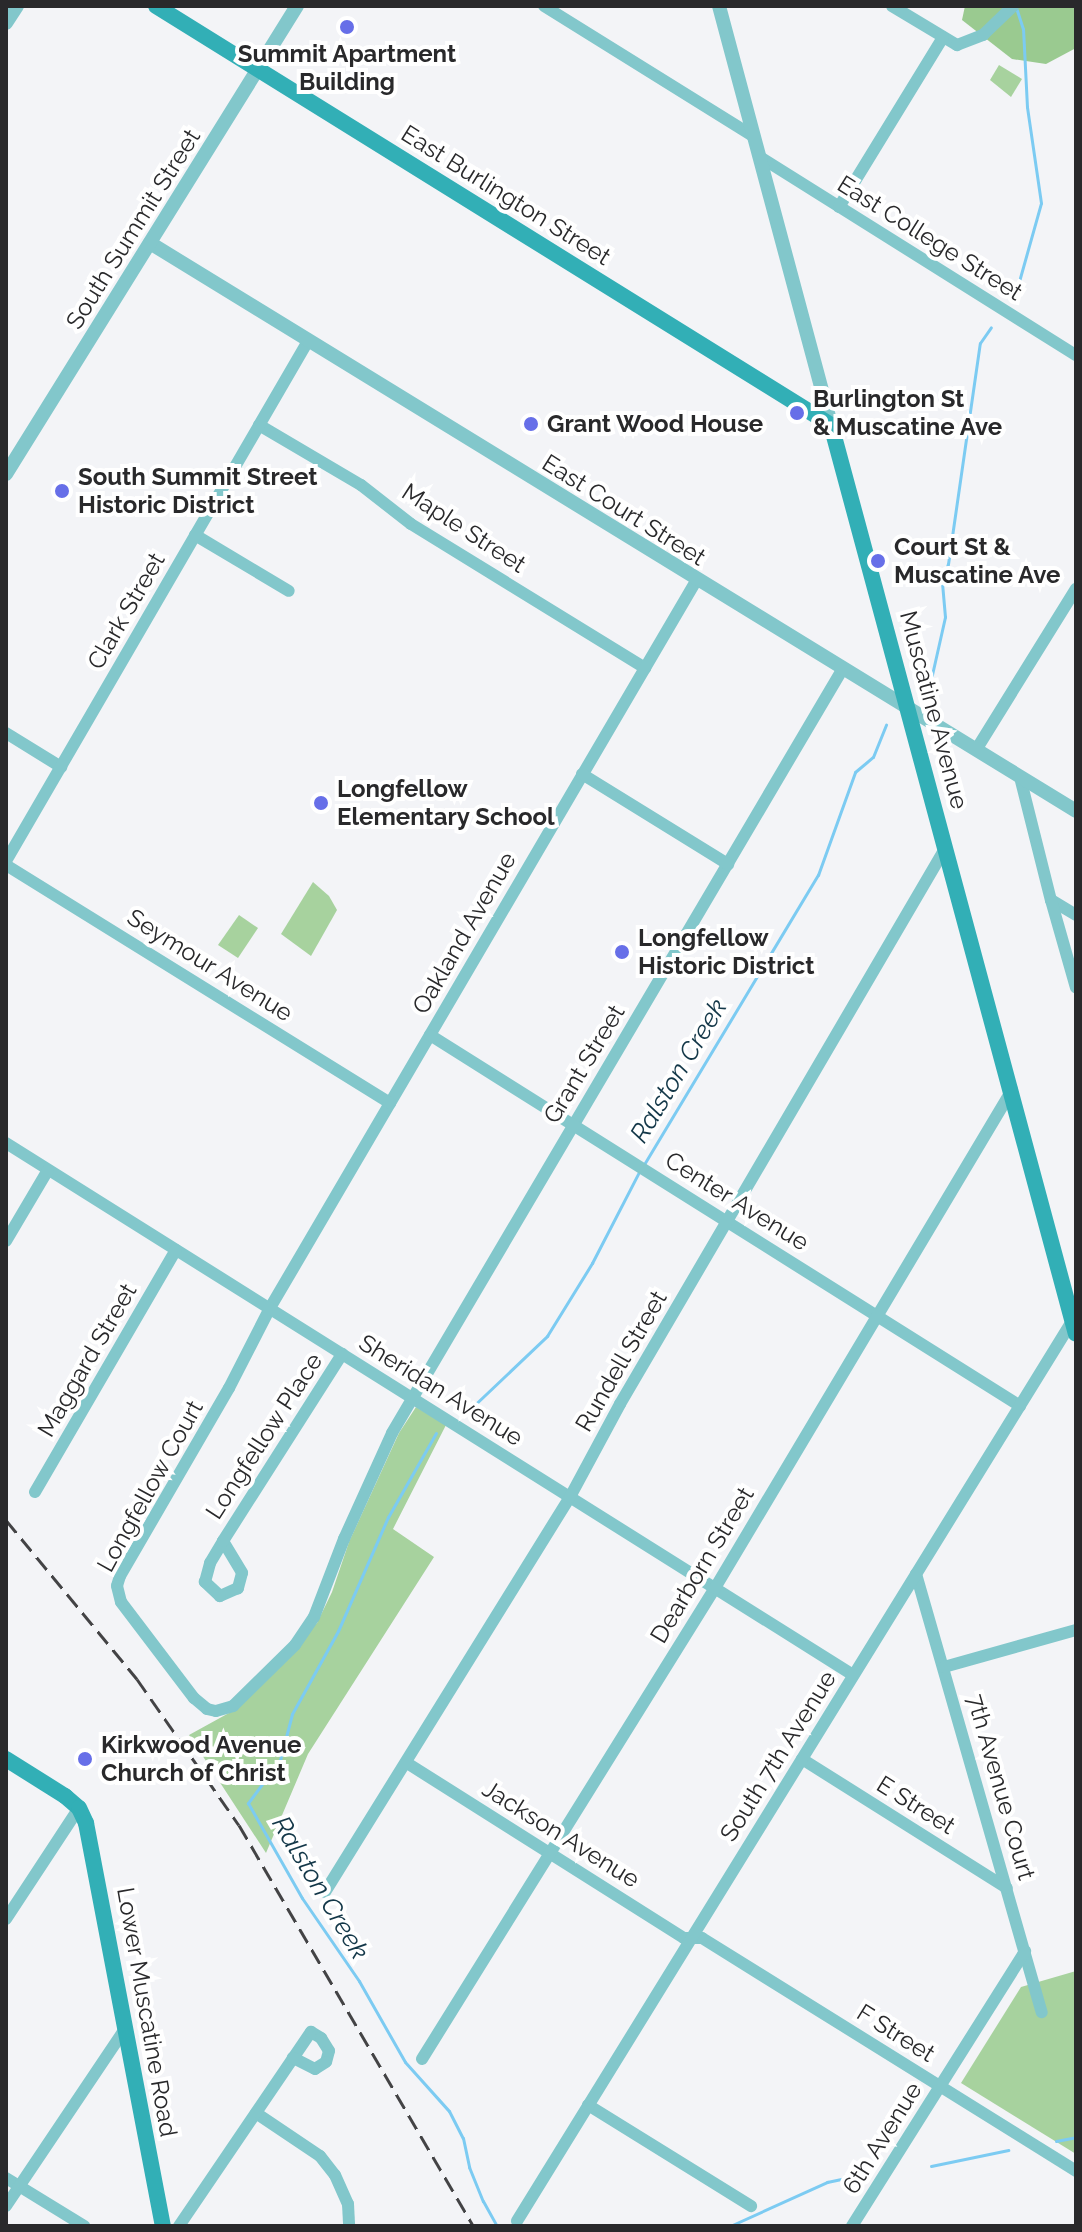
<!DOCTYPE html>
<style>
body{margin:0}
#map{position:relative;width:1082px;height:2232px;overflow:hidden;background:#f3f4f7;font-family:Raleway,sans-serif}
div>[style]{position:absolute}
.green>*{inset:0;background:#a7d29e}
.forest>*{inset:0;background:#9aca90}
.stream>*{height:3px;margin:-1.5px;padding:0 1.5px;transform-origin:1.5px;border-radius:1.5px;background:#7ccbf2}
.minor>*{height:12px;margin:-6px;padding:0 6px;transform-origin:6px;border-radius:6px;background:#82c7cb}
.tertiary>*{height:14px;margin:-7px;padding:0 7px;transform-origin:7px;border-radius:7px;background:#82c7cb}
.secondary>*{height:16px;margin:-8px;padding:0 8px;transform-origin:8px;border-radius:8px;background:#32afb6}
.rail>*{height:3px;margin-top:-1.5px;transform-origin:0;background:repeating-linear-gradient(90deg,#434345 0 16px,transparent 0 24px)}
.dots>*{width:22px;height:22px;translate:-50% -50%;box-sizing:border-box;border:4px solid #fff;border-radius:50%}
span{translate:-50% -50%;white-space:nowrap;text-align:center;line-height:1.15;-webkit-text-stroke:8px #fff;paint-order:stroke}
.poi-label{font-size:24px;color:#29292b;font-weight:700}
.left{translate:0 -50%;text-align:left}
.street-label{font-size:24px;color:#29292b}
.water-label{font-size:26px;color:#133748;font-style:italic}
.frame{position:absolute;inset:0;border:8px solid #29292b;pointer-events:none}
</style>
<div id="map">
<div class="green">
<i style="clip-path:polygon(999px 65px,1022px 79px,1011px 97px,990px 80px)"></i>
<i style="clip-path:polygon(313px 882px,329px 896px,337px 910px,311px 956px,281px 934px)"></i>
<i style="clip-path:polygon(239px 915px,258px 928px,238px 958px,218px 945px)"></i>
<i style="clip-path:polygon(416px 1407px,446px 1425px,393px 1529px,434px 1557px,308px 1754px,266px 1853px,189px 1735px,238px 1708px,317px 1623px,332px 1592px,349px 1542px,399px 1433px)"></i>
<i style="clip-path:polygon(1076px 1971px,1076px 2154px,961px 2083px,1021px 1987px)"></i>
</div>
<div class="forest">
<i style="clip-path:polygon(965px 6px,1076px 6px,1076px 48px,1046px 64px,1012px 59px,962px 20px)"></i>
</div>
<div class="stream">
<i style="left:1016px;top:292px;width:92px;rotate:-74.3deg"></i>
<i style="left:1041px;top:203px;width:97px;rotate:-98.3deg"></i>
<i style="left:1027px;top:107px;width:78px;rotate:-92.9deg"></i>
<i style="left:1023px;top:29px;width:20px;rotate:-108deg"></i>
<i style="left:929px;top:688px;width:73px;rotate:-77.3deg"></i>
<i style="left:945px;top:617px;width:35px;rotate:-95deg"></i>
<i style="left:942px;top:582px;width:19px;rotate:-72deg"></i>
<i style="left:948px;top:564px;width:223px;rotate:-81.8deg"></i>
<i style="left:980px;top:343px;width:19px;rotate:-55deg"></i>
<i style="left:643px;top:1166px;width:340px;rotate:-59deg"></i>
<i style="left:818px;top:875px;width:109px;rotate:-70.2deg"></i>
<i style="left:855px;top:772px;width:23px;rotate:-40deg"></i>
<i style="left:873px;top:757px;width:35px;rotate:-68deg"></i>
<i style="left:466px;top:1413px;width:112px;rotate:-43.5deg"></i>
<i style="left:547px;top:1336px;width:86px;rotate:-58.3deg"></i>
<i style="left:592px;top:1263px;width:102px;rotate:-62.7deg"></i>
<i style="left:436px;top:1433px;width:97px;rotate:119.7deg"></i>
<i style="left:388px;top:1517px;width:124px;rotate:113.7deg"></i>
<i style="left:338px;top:1631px;width:95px;rotate:119deg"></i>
<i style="left:292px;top:1714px;width:48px;rotate:104.6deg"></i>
<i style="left:280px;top:1760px;width:54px;rotate:126.7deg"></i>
<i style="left:248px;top:1803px;width:109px;rotate:60.4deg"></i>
<i style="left:302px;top:1898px;width:101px;rotate:55.5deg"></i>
<i style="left:359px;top:1981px;width:93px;rotate:60.4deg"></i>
<i style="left:405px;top:2062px;width:66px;rotate:48.1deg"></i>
<i style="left:449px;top:2111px;width:30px;rotate:63deg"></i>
<i style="left:463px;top:2138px;width:30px;rotate:78deg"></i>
<i style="left:469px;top:2167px;width:37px;rotate:68deg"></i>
<i style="left:483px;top:2201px;width:29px;rotate:61deg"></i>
<i style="left:1056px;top:2141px;width:20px;rotate:-11deg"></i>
<i style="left:931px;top:2166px;width:79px;rotate:-11.7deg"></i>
<i style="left:730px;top:2226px;width:107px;rotate:-24.4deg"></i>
<i style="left:827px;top:2182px;width:34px;rotate:-12deg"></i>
</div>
<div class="minor">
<i style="left:544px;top:6px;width:244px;rotate:31.9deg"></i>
<i style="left:892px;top:6px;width:76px;rotate:31deg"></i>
<i style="left:957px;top:45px;width:28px;rotate:-21deg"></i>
<i style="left:983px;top:35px;width:42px;rotate:-44deg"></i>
<i style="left:760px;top:157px;width:373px;rotate:32.1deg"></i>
<i style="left:839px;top:207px;width:199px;rotate:-58.5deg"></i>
<i style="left:259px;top:425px;width:118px;rotate:30.5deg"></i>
<i style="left:361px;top:485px;width:63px;rotate:38deg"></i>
<i style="left:411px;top:524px;width:275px;rotate:31.6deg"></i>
<i style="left:195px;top:535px;width:109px;rotate:30.8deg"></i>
<i style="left:696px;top:581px;width:843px;rotate:120.37deg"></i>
<i style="left:270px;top:1308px;width:90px;rotate:117.1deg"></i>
<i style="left:229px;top:1388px;width:217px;rotate:120.1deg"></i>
<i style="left:120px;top:1576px;width:10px;rotate:107deg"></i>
<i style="left:117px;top:1586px;width:16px;rotate:76deg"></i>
<i style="left:121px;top:1602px;width:121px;rotate:52.8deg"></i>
<i style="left:194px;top:1698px;width:17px;rotate:40deg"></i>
<i style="left:207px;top:1709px;width:9px;rotate:13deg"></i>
<i style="left:216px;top:1711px;width:18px;rotate:-16deg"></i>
<i style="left:233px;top:1706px;width:87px;rotate:-44.5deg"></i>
<i style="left:295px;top:1645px;width:34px;rotate:-56deg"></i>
<i style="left:314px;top:1617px;width:84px;rotate:-69deg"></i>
<i style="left:344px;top:1539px;width:116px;rotate:-65.6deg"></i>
<i style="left:392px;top:1433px;width:886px;rotate:-59.47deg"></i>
<i style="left:6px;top:733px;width:65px;rotate:31.7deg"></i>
<i style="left:976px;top:750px;width:190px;rotate:-58.2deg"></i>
<i style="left:582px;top:774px;width:172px;rotate:31.7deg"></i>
<i style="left:1020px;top:777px;width:127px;rotate:75.9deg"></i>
<i style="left:1051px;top:900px;width:29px;rotate:31deg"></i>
<i style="left:6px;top:861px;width:601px;rotate:-59.85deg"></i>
<i style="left:6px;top:865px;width:452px;rotate:31.8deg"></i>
<i style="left:1051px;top:900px;width:91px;rotate:74.1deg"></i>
<i style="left:430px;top:1035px;width:697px;rotate:32.16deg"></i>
<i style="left:6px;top:1143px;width:1000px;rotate:32.13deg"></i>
<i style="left:6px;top:1241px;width:82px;rotate:-59.4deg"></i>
<i style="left:35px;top:1492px;width:280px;rotate:-59.8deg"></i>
<i style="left:223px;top:1541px;width:37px;rotate:59deg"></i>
<i style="left:242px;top:1573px;width:16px;rotate:105deg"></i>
<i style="left:238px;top:1588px;width:20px;rotate:156deg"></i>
<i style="left:220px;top:1596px;width:21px;rotate:-137deg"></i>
<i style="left:205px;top:1582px;width:20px;rotate:-75deg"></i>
<i style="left:210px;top:1563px;width:26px;rotate:-59deg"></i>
<i style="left:223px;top:1541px;width:222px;rotate:-57.5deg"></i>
<i style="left:916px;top:1574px;width:456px;rotate:74deg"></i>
<i style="left:944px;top:1667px;width:137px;rotate:-15.7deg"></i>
<i style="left:802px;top:1759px;width:242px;rotate:32.2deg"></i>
<i style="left:407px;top:1763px;width:328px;rotate:32.3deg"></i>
<i style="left:684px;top:1938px;width:18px"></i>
<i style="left:702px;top:1938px;width:441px;rotate:31.9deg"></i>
<i style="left:325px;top:1892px;width:465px;rotate:-58.2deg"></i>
<i style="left:570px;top:1497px;width:106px;rotate:-61.7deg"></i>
<i style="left:620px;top:1404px;width:645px;rotate:-59.66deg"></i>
<i style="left:6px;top:1919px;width:133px;rotate:-56.7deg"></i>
<i style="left:422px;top:2059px;width:555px;rotate:-58.12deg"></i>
<i style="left:715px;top:1588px;width:580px;rotate:-59.19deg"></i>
<i style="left:588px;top:2105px;width:192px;rotate:31.8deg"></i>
<i style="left:256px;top:2113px;width:77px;rotate:33.9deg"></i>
<i style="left:320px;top:2156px;width:24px;rotate:52deg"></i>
<i style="left:335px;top:2175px;width:32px;rotate:66deg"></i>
<i style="left:348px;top:2204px;width:22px;rotate:87deg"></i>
<i style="left:6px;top:2178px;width:92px;rotate:31.6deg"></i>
<i style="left:6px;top:2206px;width:213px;rotate:-56.1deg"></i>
<i style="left:517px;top:2221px;width:1061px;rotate:-58.33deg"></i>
<i style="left:179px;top:2226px;width:235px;rotate:-55.8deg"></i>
<i style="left:311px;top:2032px;width:12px;rotate:31deg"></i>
<i style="left:321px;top:2038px;width:15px;rotate:58deg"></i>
<i style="left:329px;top:2051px;width:11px;rotate:105deg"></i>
<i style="left:326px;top:2062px;width:13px;rotate:148deg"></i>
<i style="left:315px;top:2069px;width:25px;rotate:-153deg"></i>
<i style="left:852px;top:2226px;width:325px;rotate:-57.8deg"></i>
</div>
<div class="tertiary">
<i style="left:719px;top:6px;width:434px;rotate:75deg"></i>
<i style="left:6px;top:23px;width:20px;rotate:-57deg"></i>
<i style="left:150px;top:243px;width:1086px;rotate:31.52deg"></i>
<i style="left:6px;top:474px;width:551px;rotate:-58.13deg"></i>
</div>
<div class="secondary">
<i style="left:156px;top:6px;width:794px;rotate:31.83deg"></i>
<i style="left:831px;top:425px;width:941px;rotate:74.92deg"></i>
<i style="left:6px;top:1759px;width:70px;rotate:32.1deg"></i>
<i style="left:65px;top:1796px;width:18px;rotate:41deg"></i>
<i style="left:79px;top:1808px;width:17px;rotate:65deg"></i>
<i style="left:86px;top:1823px;width:410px;rotate:79.2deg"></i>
</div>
<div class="rail">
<i style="left:6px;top:1520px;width:206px;rotate:50.5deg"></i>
<i style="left:137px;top:1679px;width:178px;rotate:55.1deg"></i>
<i style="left:239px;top:1825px;width:464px;rotate:59.7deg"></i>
</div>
<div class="dots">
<i style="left:347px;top:27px;background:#676fe8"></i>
<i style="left:797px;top:413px;background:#676fe8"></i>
<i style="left:531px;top:424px;background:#676fe8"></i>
<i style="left:62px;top:491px;background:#676fe8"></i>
<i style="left:878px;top:561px;background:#676fe8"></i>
<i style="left:321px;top:803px;background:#676fe8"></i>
<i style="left:622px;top:952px;background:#676fe8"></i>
<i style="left:85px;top:1759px;background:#676fe8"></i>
</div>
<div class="poi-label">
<span style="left:347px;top:68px">Summit Apartment<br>Building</span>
<span class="left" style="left:813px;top:413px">Burlington St<br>&amp; Muscatine Ave</span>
<span class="left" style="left:547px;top:424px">Grant Wood House</span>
<span class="left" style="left:78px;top:491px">South Summit Street<br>Historic District</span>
<span class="left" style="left:894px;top:561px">Court St &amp;<br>Muscatine Ave</span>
<span class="left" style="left:337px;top:803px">Longfellow<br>Elementary School</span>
<span class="left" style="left:638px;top:952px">Longfellow<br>Historic District</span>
<span class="left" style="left:101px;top:1759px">Kirkwood Avenue<br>Church of Christ</span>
</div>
<div class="street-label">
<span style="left:506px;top:195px;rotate:32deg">East Burlington Street</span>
<span style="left:133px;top:229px;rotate:-58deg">South Summit Street</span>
<span style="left:930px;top:238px;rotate:32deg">East College Street</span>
<span style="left:624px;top:510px;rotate:32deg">East Court Street</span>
<span style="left:464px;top:528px;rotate:33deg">Maple Street</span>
<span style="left:126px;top:611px;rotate:-60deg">Clark Street</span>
<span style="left:934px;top:710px;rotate:75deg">Muscatine Avenue</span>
<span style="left:464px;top:933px;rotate:-60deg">Oakland Avenue</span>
<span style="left:210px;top:965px;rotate:32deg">Seymour Avenue</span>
<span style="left:584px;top:1064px;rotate:-59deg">Grant Street</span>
<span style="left:737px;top:1201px;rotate:32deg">Center Avenue</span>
<span style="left:87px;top:1360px;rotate:-60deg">Maggard Street</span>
<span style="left:621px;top:1361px;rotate:-60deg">Rundell Street</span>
<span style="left:441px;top:1390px;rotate:32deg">Sheridan Avenue</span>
<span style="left:264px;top:1436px;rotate:-57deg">Longfellow Place</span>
<span style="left:150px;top:1486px;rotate:-61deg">Longfellow Court</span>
<span style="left:702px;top:1565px;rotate:-59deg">Dearborn Street</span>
<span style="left:778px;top:1756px;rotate:-58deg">South 7th Avenue</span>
<span style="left:1001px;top:1787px;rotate:74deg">7th Avenue Court</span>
<span style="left:916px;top:1805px;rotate:32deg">E Street</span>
<span style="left:561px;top:1834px;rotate:32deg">Jackson Avenue</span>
<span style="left:147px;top:2012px;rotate:80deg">Lower Muscatine Road</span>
<span style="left:896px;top:2033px;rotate:32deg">F Street</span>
<span style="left:882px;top:2138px;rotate:-58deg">6th Avenue</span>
</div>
<div class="water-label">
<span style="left:679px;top:1071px;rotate:-59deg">Ralston Creek</span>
<span style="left:320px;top:1888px;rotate:59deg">Ralston Creek</span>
</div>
<div class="frame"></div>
</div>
